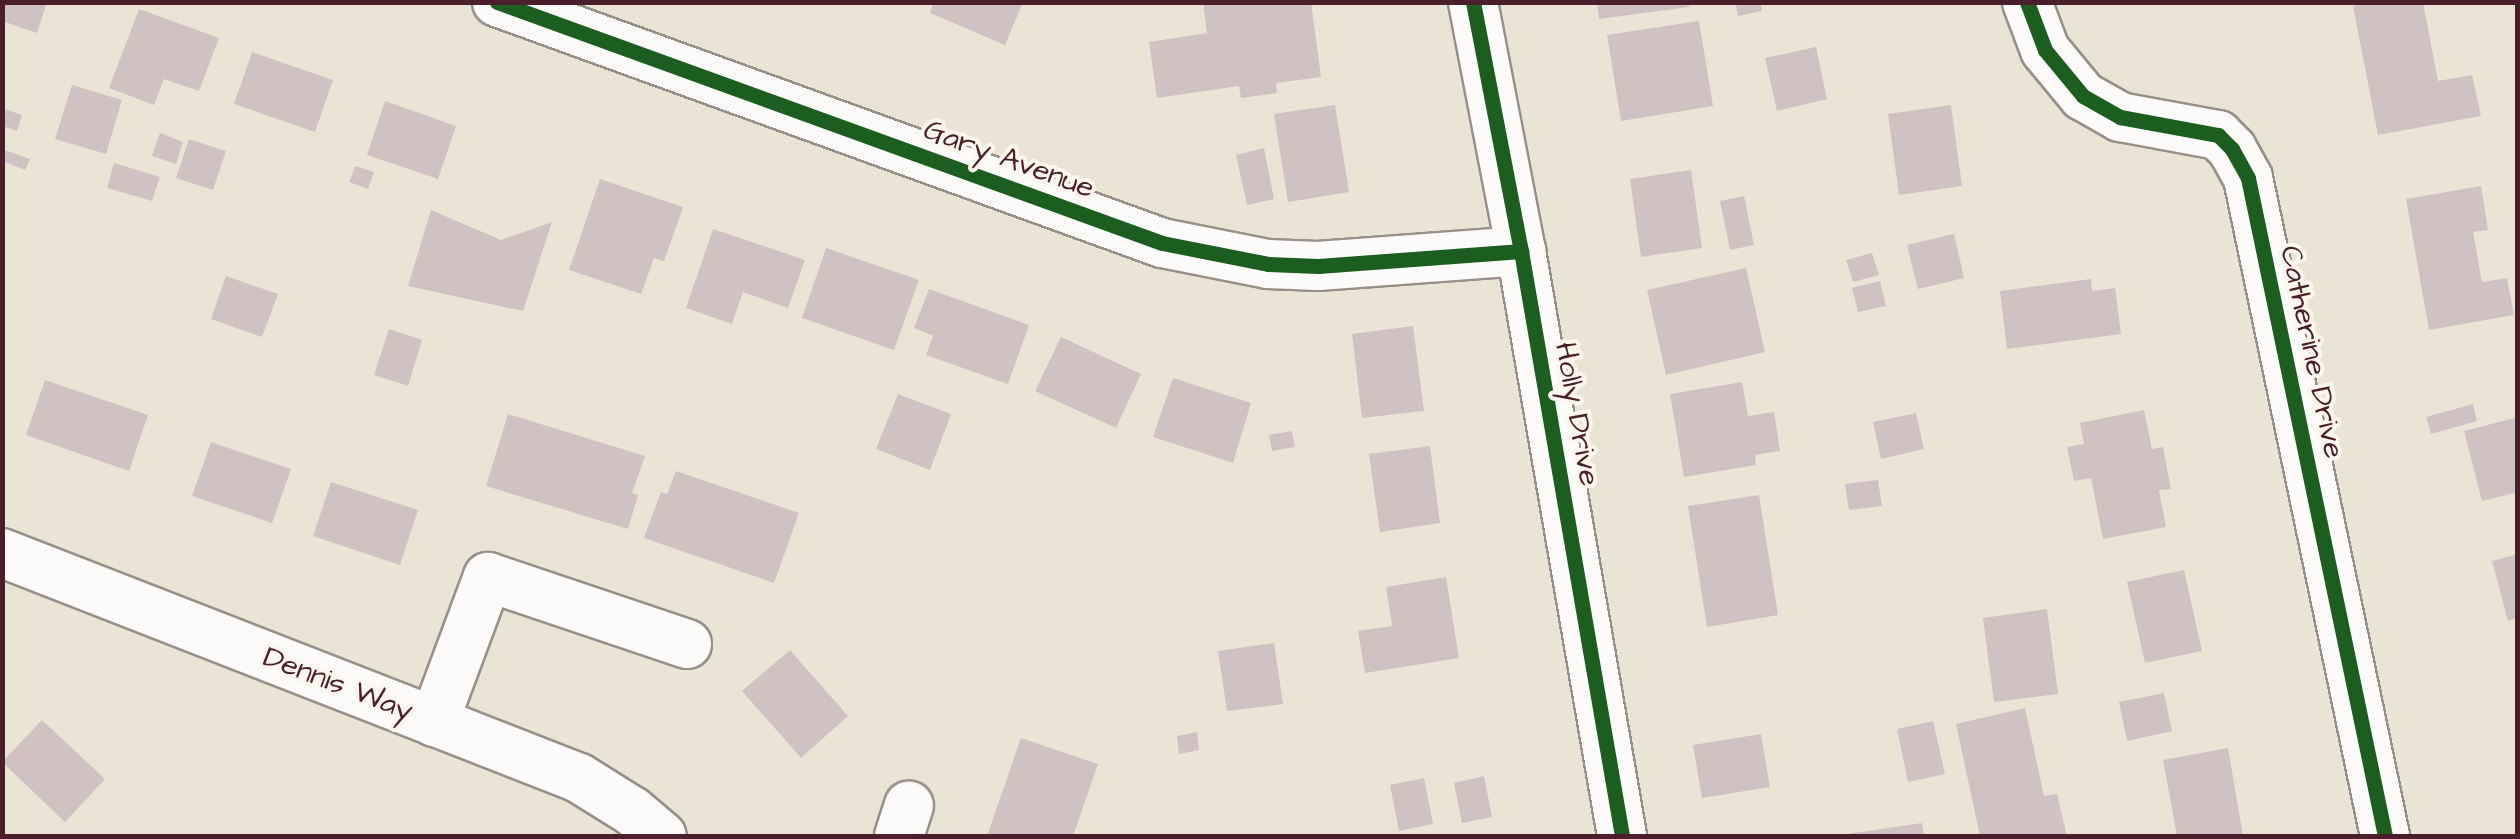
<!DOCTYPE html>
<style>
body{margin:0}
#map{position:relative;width:2520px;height:839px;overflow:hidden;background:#eae4d5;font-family:"Architects Daughter",sans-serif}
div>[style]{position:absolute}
.building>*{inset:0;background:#d0c2c3}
.roads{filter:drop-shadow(2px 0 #998f89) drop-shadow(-2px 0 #998f89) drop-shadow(0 2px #998f89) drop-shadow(0 -2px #998f89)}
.minor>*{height:48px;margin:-24px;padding:0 24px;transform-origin:24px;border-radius:24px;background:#fcfbf9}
.cycleway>*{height:15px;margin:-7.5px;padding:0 7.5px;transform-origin:7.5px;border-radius:7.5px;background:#1b5e20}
span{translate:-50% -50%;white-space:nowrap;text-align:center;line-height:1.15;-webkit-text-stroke:8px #fbf7ec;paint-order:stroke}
.street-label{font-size:30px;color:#4a1f2b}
.frame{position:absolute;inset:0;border:5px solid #4a1f2b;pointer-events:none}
</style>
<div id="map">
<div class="building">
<i style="clip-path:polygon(2px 2px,47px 2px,37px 33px,2px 21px)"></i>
<i style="clip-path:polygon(934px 2px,1023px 2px,1005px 45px,930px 13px)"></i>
<i style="clip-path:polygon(1203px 2px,1311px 2px,1321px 77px,1276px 83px,1277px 93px,1241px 98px,1239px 86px,1157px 98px,1149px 42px,1207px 33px)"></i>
<i style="clip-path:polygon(1597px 2px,1688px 2px,1689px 7px,1599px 19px)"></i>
<i style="clip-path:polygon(1735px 2px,1761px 2px,1762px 11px,1738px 16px)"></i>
<i style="clip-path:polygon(2371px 2px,2423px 2px,2438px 81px,2472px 75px,2481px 116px,2378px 135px,2353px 6px)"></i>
<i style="clip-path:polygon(139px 9px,219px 38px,199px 91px,164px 79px,154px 105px,109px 88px)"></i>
<i style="clip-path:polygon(1699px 21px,1713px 106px,1621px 121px,1607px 35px)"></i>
<i style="clip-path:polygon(1816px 47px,1827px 99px,1777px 111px,1765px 58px)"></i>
<i style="clip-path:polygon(252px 52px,333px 80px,315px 132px,234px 104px)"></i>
<i style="clip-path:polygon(72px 85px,122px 100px,106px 154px,55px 139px)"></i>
<i style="clip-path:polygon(385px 101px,456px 126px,438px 179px,367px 155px)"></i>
<i style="clip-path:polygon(1335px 105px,1349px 192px,1288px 202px,1274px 114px)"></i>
<i style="clip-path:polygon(1951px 105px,1962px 186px,1899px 195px,1888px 114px)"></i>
<i style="clip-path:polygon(2px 108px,22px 115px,17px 131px,2px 126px)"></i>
<i style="clip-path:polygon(160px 133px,183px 142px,176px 164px,152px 156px)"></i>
<i style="clip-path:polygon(189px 139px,226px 151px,213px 190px,176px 178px)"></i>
<i style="clip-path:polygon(1264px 148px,1274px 199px,1247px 205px,1236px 155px)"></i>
<i style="clip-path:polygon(2px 149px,30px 159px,25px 170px,2px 161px)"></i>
<i style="clip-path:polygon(114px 163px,160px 177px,152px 201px,107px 188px)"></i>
<i style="clip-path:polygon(355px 166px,374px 172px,368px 189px,349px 182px)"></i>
<i style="clip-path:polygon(1691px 170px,1702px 248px,1641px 257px,1630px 179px)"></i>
<i style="clip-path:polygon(600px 179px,683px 207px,664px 261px,654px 258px,641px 294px,569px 270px)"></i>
<i style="clip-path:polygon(2481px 186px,2488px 230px,2473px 232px,2482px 282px,2507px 278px,2514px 315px,2429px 330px,2406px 199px)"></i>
<i style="clip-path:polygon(1744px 196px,1754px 245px,1730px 250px,1720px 201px)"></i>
<i style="clip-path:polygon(431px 210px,501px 240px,552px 222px,523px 311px,408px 286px)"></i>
<i style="clip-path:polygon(713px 229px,805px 260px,788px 308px,743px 292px,732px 324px,686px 308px)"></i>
<i style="clip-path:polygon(1954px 234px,1964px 278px,1918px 289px,1907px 245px)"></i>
<i style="clip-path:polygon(826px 248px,919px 280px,894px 350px,802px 318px)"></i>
<i style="clip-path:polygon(1872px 253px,1879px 275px,1853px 282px,1846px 260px)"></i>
<i style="clip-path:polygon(1746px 268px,1765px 352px,1666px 375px,1647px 290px)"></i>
<i style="clip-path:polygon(226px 276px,278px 294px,262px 337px,211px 319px)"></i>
<i style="clip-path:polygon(2091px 279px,2092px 291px,2115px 288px,2121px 334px,2007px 349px,2000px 291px)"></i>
<i style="clip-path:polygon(1880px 281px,1886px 306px,1858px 312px,1852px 288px)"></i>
<i style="clip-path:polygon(929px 289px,1029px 325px,1008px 384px,926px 355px,933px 336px,914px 328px)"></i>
<i style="clip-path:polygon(1413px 326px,1424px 411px,1362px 418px,1352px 334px)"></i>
<i style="clip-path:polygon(389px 329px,422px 340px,408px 386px,374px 375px)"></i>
<i style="clip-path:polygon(1061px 337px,1141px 374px,1116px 428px,1035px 391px)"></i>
<i style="clip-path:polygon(1173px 378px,1251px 403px,1233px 463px,1153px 437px)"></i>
<i style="clip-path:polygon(45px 380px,148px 415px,129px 471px,26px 435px)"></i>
<i style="clip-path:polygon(1742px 382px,1748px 416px,1774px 412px,1780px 451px,1755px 455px,1756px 465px,1684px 477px,1670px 394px)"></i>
<i style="clip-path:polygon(898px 394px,951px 414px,930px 470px,876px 449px)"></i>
<i style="clip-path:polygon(2473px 404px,2477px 421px,2431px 434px,2426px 417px)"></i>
<i style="clip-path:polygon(2144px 410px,2152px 449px,2163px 447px,2171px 489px,2159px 490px,2166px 527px,2103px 539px,2091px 478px,2074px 481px,2067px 447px,2084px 444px,2080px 423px)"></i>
<i style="clip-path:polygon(1916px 413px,1924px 449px,1881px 459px,1873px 422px)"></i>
<i style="clip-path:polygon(508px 414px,645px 456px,632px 493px,638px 495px,628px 529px,486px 486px)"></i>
<i style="clip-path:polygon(2518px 417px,2518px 492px,2482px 501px,2464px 431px)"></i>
<i style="clip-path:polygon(1292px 431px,1295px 447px,1272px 451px,1269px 435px)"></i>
<i style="clip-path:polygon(211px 442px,291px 469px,272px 523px,192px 496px)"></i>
<i style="clip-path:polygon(1430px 446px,1440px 523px,1380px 532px,1369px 454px)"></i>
<i style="clip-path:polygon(676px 471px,799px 513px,774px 583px,644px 538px,661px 492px,667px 494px)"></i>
<i style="clip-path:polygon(1878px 480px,1882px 506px,1849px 510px,1845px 484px)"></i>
<i style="clip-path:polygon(331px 482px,418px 510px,400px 565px,313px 536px)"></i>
<i style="clip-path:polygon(1759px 495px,1778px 615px,1707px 627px,1688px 506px)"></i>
<i style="clip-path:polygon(2518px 554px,2518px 618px,2508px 621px,2492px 561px)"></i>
<i style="clip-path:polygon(2184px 570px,2202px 651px,2145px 663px,2127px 582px)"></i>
<i style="clip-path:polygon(1446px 577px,1459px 658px,1365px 673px,1358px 631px,1392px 626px,1386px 587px)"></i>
<i style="clip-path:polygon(2047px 609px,2058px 694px,1994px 702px,1983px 618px)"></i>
<i style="clip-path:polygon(1274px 643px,1283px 704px,1227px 711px,1218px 651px)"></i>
<i style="clip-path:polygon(790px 650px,848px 716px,801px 758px,742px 691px)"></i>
<i style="clip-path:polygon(2164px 693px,2172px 731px,2127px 741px,2119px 702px)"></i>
<i style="clip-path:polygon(2025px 708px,2044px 796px,2057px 794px,2067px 836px,1980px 836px,1956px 724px)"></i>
<i style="clip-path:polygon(42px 720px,105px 779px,65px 822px,2px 762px)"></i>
<i style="clip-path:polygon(1933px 721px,1945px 774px,1908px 782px,1897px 729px)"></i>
<i style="clip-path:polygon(1197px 732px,1199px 750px,1179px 754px,1177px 736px)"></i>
<i style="clip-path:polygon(1761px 734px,1770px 787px,1702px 798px,1693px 745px)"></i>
<i style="clip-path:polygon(1021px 738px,1098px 764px,1073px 836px,987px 836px)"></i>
<i style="clip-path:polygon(2228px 748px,2243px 836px,2177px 836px,2163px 760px)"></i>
<i style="clip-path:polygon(1484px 776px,1492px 817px,1462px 823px,1454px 783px)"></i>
<i style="clip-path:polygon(1424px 778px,1433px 824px,1399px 831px,1390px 785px)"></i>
<i style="clip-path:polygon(1922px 823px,1924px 836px,1847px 836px,1847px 834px)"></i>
</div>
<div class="roads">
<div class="minor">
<i style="left:497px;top:2px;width:707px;rotate:19.92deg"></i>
<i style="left:1162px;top:243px;width:108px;rotate:11.2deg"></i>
<i style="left:1268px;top:264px;width:50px;rotate:2.3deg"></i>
<i style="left:1318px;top:266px;width:204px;rotate:-4.2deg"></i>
<i style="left:1473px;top:2px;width:254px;rotate:79.1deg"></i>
<i style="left:1521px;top:251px;width:594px;rotate:80.2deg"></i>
<i style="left:2027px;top:2px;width:51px;rotate:69.4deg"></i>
<i style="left:2045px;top:50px;width:60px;rotate:50.4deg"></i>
<i style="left:2083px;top:96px;width:43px;rotate:29.6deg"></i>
<i style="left:2120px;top:117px;width:100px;rotate:10.4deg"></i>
<i style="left:2218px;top:135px;width:20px;rotate:45deg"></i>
<i style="left:2232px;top:149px;width:33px;rotate:61deg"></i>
<i style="left:2248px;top:178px;width:672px;rotate:78.24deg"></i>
<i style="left:2px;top:553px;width:619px;rotate:21.3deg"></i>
<i style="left:579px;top:778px;width:62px;rotate:31.9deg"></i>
<i style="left:632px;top:811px;width:39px;rotate:40deg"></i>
<i style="left:434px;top:722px;width:155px;rotate:-69.6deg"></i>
<i style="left:488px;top:577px;width:210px;rotate:18.6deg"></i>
<i style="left:899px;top:836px;width:32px;rotate:-72deg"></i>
</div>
</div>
<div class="cycleway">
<i style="left:497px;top:2px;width:707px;rotate:19.92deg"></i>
<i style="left:1162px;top:243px;width:108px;rotate:11.2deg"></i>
<i style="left:1268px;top:264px;width:50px;rotate:2.3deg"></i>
<i style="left:1318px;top:266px;width:204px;rotate:-4.2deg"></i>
<i style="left:1473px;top:2px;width:254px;rotate:79.1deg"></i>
<i style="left:1521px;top:251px;width:594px;rotate:80.2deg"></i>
<i style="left:2027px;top:2px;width:51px;rotate:69.4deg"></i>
<i style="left:2045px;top:50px;width:60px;rotate:50.4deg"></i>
<i style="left:2083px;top:96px;width:43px;rotate:29.6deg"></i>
<i style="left:2120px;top:117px;width:100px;rotate:10.4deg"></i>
<i style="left:2218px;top:135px;width:20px;rotate:45deg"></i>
<i style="left:2232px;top:149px;width:33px;rotate:61deg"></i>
<i style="left:2248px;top:178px;width:672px;rotate:78.24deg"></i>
</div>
<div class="street-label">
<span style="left:1009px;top:159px;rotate:20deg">Gary Avenue</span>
<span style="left:2312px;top:352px;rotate:78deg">Catherine Drive</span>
<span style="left:1577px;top:414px;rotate:80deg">Holly Drive</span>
<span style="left:338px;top:684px;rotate:21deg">Dennis Way</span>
</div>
<div class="frame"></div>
</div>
